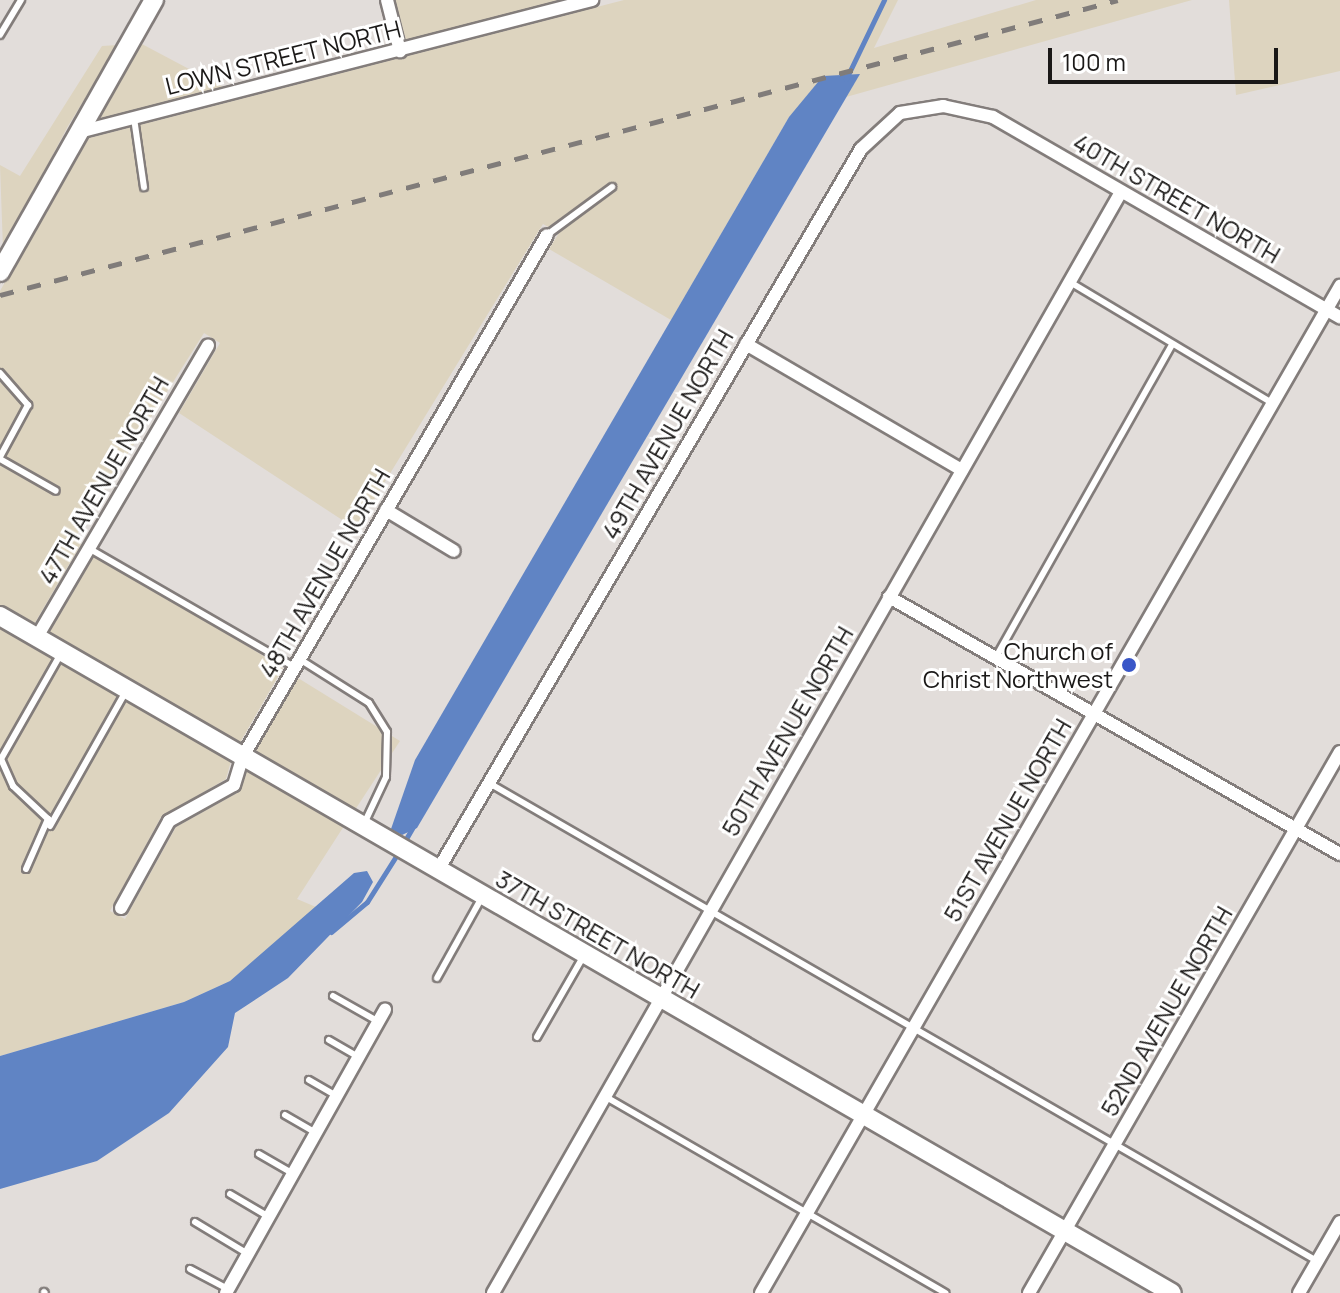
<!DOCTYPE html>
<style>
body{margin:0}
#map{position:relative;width:1340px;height:1293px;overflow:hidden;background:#e2ddda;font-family:Manrope,sans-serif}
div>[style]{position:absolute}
.industrial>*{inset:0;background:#ddd4bf}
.water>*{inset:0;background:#6084c4}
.stream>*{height:5px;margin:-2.5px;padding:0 2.5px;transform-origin:2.5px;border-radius:2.5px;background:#6084c4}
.roads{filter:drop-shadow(2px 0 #837d7b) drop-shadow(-2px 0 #837d7b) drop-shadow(0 2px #837d7b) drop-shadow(0 -2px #837d7b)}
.lane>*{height:6px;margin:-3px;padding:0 3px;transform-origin:3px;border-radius:3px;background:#fff}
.street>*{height:12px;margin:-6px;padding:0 6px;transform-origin:6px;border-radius:6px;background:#fff}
.secondary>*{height:18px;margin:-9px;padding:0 9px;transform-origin:9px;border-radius:9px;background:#fff}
.rail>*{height:5px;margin-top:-2.5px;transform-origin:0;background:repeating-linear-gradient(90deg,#807c7a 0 14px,transparent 0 28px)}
.dots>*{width:22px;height:22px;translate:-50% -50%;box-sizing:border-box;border:4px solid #fff;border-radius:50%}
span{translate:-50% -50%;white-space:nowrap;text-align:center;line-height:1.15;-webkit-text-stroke:6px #fff;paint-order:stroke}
.street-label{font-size:24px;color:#1a1817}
.poi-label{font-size:24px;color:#1a1817}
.right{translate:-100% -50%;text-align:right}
.scale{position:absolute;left:1048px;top:48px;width:230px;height:36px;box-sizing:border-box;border:4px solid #1a1817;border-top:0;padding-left:10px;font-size:24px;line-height:28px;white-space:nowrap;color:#1a1817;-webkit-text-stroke:6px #fff;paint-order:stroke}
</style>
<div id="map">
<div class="industrial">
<i style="clip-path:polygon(395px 0,559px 0,406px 41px)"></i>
<i style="clip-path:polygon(624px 0,898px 0,874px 48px,1036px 0,1192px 0,846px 97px,859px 74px,789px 117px,671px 320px,549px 249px,559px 233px,543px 224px,356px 529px,179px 413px,220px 343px,204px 333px,74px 539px,81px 544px,33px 626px,0 607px,0 291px,85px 139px)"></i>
<i style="clip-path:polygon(1229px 0,1340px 0,1340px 71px,1236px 95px)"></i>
<i style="clip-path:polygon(140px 43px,223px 87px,97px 119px)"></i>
<i style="clip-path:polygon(118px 45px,68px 126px,3px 249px,0 165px,20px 176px,102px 46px)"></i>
<i style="clip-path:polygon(96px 553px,283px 668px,238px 746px,48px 635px)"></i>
<i style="clip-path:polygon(0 625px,231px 761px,226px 779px,161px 817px,110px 911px,125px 919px,176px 827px,239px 792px,247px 770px,344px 826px,297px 899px,316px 907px,230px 981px,184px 1002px,0 1056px)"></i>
<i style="clip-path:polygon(298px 678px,400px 741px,353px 813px,253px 756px)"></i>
</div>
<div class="water">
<i style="clip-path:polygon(860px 74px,417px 828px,402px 835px,391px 829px,415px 760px,789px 117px,823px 76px)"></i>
<i style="clip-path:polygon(367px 871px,373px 882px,362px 902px,288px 978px,235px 1013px,228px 1047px,169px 1113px,97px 1161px,0 1189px,0 1056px,184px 1002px,230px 981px,354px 873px)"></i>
</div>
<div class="stream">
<i style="left:846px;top:79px;width:88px;rotate:-64.3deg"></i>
<i style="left:403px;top:844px;width:22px;rotate:-60deg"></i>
<i style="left:331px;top:932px;width:47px;rotate:-39.8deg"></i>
<i style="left:367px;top:902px;width:58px;rotate:-57.7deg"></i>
</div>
<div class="roads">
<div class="lane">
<i style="left:0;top:35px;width:41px;rotate:-59deg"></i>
<i style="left:134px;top:118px;width:70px;rotate:81.8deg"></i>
<i style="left:547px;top:235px;width:81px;rotate:-36.4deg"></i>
<i style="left:1070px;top:282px;width:235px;rotate:30.9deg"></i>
<i style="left:0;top:373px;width:43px;rotate:48.8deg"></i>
<i style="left:28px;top:405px;width:59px;rotate:118.3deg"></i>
<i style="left:0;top:459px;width:64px;rotate:29.7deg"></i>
<i style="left:90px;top:549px;width:236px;rotate:30deg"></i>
<i style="left:996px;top:657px;width:358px;rotate:-60.6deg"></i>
<i style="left:301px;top:660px;width:80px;rotate:32.3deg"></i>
<i style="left:369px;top:703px;width:34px;rotate:58deg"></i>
<i style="left:387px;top:732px;width:45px;rotate:91.3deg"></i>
<i style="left:386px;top:777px;width:52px;rotate:115.1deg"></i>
<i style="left:489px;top:783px;width:956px;rotate:30deg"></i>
<i style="left:50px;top:826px;width:153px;rotate:-60.6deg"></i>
<i style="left:26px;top:869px;width:55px;rotate:-66.3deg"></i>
<i style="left:48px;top:819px;width:48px;rotate:-136.7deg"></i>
<i style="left:13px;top:786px;width:30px;rotate:-114deg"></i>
<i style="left:1px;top:759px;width:120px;rotate:-60.4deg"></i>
<i style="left:437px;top:978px;width:90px;rotate:-60.9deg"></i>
<i style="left:333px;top:996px;width:53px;rotate:29.5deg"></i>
<i style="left:537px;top:1037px;width:92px;rotate:-60.1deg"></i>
<i style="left:329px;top:1040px;width:34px;rotate:30deg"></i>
<i style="left:309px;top:1080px;width:32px;rotate:30deg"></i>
<i style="left:606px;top:1097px;width:392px;rotate:30deg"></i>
<i style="left:285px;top:1115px;width:36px;rotate:30deg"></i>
<i style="left:259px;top:1154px;width:39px;rotate:30deg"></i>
<i style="left:230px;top:1194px;width:45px;rotate:30.5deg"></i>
<i style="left:195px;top:1222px;width:62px;rotate:31.1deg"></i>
<i style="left:190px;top:1269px;width:43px;rotate:27.8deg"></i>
<i style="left:44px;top:1292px;width:1px;rotate:45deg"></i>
</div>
<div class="street">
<i style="left:387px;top:0;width:53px;rotate:75.7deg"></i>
<i style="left:79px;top:132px;width:530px;rotate:-14.43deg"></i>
<i style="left:746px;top:344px;width:250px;rotate:30.3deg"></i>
<i style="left:386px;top:510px;width:79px;rotate:31.1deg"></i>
<i style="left:889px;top:597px;width:519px;rotate:29.68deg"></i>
<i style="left:37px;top:637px;width:338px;rotate:-59.6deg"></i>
<i style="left:438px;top:870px;width:836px;rotate:-59.6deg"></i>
<i style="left:861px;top:149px;width:53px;rotate:-42.7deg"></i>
<i style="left:900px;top:113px;width:44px;rotate:-9.2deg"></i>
<i style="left:943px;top:106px;width:51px;rotate:12.4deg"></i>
<i style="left:993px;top:117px;width:401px;rotate:30deg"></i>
<i style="left:121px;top:908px;width:99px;rotate:-61.1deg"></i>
<i style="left:169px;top:821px;width:74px;rotate:-29deg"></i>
<i style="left:234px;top:785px;width:28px;rotate:-73deg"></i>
<i style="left:242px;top:758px;width:605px;rotate:-59.75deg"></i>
<i style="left:226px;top:1293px;width:325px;rotate:-60.7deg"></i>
<i style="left:493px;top:1293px;width:1268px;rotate:-60.3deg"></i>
<i style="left:761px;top:1293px;width:1162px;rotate:-60.1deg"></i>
<i style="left:1029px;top:1293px;width:624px;rotate:-60.11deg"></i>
<i style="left:1299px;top:1293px;width:82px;rotate:-60deg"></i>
</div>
<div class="secondary">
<i style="left:0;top:272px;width:313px;rotate:-60.5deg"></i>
<i style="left:0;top:616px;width:1353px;rotate:30.01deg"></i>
</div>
</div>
<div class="rail">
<i style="left:0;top:295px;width:1156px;rotate:-14.78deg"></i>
</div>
<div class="dots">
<i style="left:1129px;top:665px;background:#3956c8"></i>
</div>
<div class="street-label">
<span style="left:283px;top:57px;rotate:-14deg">LOWN STREET NORTH</span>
<span style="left:1177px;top:198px;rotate:30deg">40TH STREET NORTH</span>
<span style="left:667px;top:434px;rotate:-60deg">49TH AVENUE NORTH</span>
<span style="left:103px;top:480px;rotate:-60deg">47TH AVENUE NORTH</span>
<span style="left:324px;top:573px;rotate:-60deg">48TH AVENUE NORTH</span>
<span style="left:787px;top:731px;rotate:-60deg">50TH AVENUE NORTH</span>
<span style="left:1007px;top:820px;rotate:-60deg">51ST AVENUE NORTH</span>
<span style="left:598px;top:934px;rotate:30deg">37TH STREET NORTH</span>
<span style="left:1166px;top:1011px;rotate:-60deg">52ND AVENUE NORTH</span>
</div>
<div class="poi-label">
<span class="right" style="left:1113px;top:665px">Church of<br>Christ Northwest</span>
</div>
<div class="scale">100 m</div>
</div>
